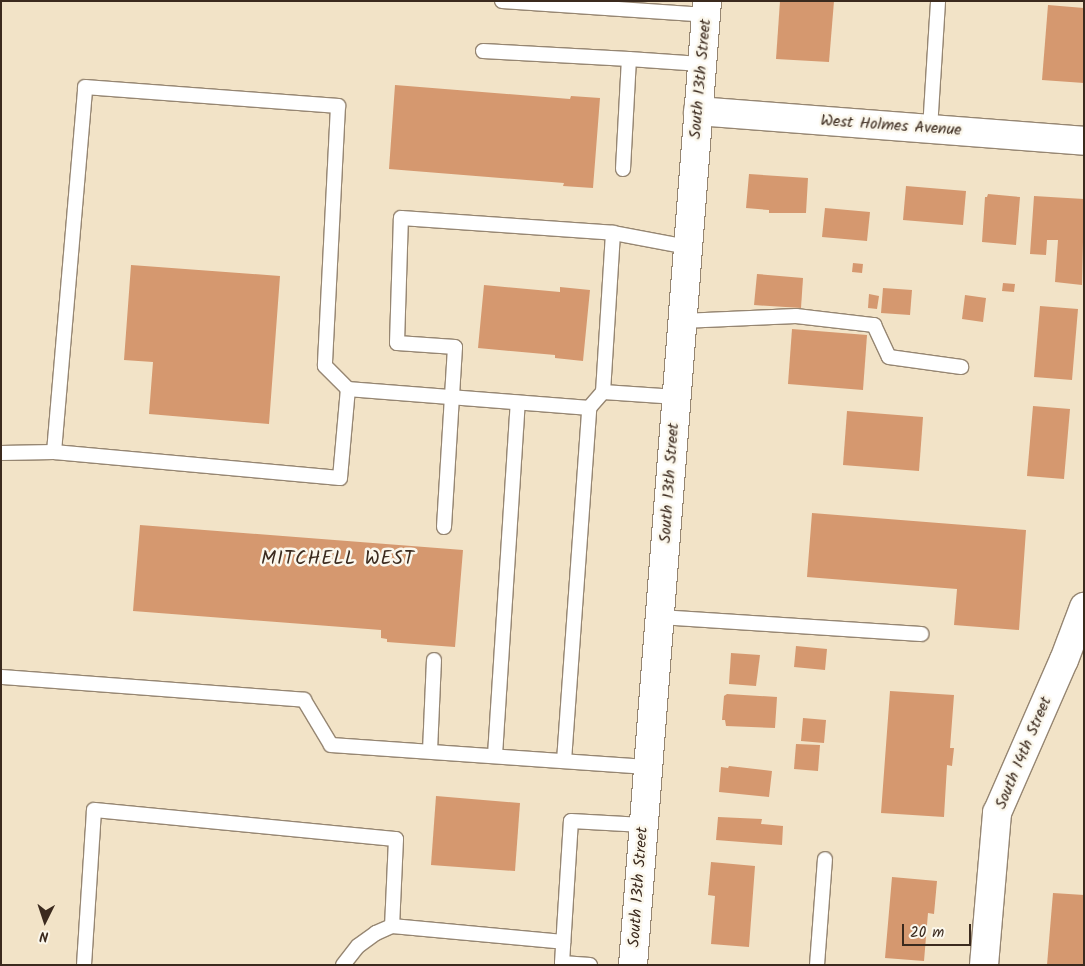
<!DOCTYPE html>
<style>
body{margin:0}
#map{position:relative;width:1085px;height:966px;overflow:hidden;background:#f2e3c7;font-family:Kalam,sans-serif}
div>[style]{position:absolute}
.building>*{inset:0;background:#d5986f}
.roads{filter:drop-shadow(1px 0 #968672) drop-shadow(-1px 0 #968672) drop-shadow(0 1px #968672) drop-shadow(0 -1px #968672)}
.lane>*{height:14px;margin:-7px;padding:0 7px;transform-origin:7px;border-radius:7px;background:#fff}
.street>*{height:28px;margin:-14px;padding:0 14px;transform-origin:14px;border-radius:14px;background:#fff}
.secondary>*{height:28px;margin:-14px;padding:0 14px;transform-origin:14px;border-radius:14px;background:#fff}
span{translate:-50% -50%;white-space:nowrap;text-align:center;line-height:1.15;-webkit-text-stroke:5px #fbf7ec;paint-order:stroke}
.street-label{font-size:16px;color:#3b2a1e}
.quarter-label{font-size:19px;color:#3b2a1e;letter-spacing:1px}
.frame{position:absolute;inset:0;border:2px solid #3b2a1e;pointer-events:none}
.north{position:absolute;left:20px;top:896px;width:50px;height:50px;-webkit-text-stroke:4px #fbf7ec;paint-order:stroke;rotate:184deg;font-size:14px;font-weight:700;line-height:20px;text-align:center;color:#3b2a1e}
.north::after{content:'';display:block;margin:auto;width:18px;height:22px;background:#3b2a1e;clip-path:polygon(50% 0,100% 100%,50% 72%,0 100%)}
.scale{position:absolute;left:902px;top:924px;width:69px;height:22px;box-sizing:border-box;border:2px solid #3b2a1e;border-top:0;padding-left:6px;font-size:15px;line-height:18px;white-space:nowrap;color:#3b2a1e;-webkit-text-stroke:4px #fbf7ec;paint-order:stroke}
</style>
<div id="map">
<div class="building">
<i style="clip-path:polygon(780px 1px,834px 1px,829px 62px,776px 59px)"></i>
<i style="clip-path:polygon(1048px 5px,1084px 8px,1084px 83px,1042px 80px)"></i>
<i style="clip-path:polygon(395px 85px,570px 99px,571px 96px,600px 98px,593px 188px,563px 186px,564px 183px,389px 169px)"></i>
<i style="clip-path:polygon(749px 174px,808px 178px,806px 213px,769px 213px,769px 210px,746px 208px)"></i>
<i style="clip-path:polygon(906px 186px,966px 191px,963px 225px,903px 220px)"></i>
<i style="clip-path:polygon(988px 194px,1020px 197px,1016px 245px,982px 242px,985px 197px,987px 197px)"></i>
<i style="clip-path:polygon(1034px 196px,1084px 199px,1082px 285px,1055px 282px,1058px 240px,1047px 240px,1046px 255px,1030px 254px)"></i>
<i style="clip-path:polygon(825px 208px,870px 212px,867px 241px,822px 237px)"></i>
<i style="clip-path:polygon(853px 263px,863px 264px,862px 273px,852px 272px)"></i>
<i style="clip-path:polygon(131px 265px,280px 276px,269px 424px,149px 414px,153px 362px,124px 360px)"></i>
<i style="clip-path:polygon(757px 274px,803px 278px,801px 308px,754px 305px)"></i>
<i style="clip-path:polygon(1003px 283px,1015px 284px,1014px 292px,1002px 291px)"></i>
<i style="clip-path:polygon(484px 285px,560px 292px,560px 287px,590px 290px,583px 361px,555px 358px,555px 355px,478px 348px)"></i>
<i style="clip-path:polygon(883px 288px,912px 290px,910px 315px,881px 313px)"></i>
<i style="clip-path:polygon(869px 294px,879px 296px,877px 309px,868px 308px)"></i>
<i style="clip-path:polygon(965px 295px,986px 298px,983px 322px,962px 319px)"></i>
<i style="clip-path:polygon(1040px 306px,1078px 309px,1072px 380px,1034px 377px)"></i>
<i style="clip-path:polygon(792px 329px,867px 335px,863px 390px,788px 384px)"></i>
<i style="clip-path:polygon(1033px 406px,1070px 409px,1064px 479px,1027px 476px)"></i>
<i style="clip-path:polygon(847px 411px,923px 417px,919px 471px,843px 465px)"></i>
<i style="clip-path:polygon(812px 513px,1026px 530px,1019px 630px,954px 625px,957px 589px,807px 577px)"></i>
<i style="clip-path:polygon(140px 525px,463px 550px,455px 647px,387px 642px,387px 639px,381px 638px,381px 630px,133px 611px)"></i>
<i style="clip-path:polygon(796px 646px,827px 649px,825px 670px,794px 667px)"></i>
<i style="clip-path:polygon(731px 653px,760px 655px,756px 686px,729px 684px)"></i>
<i style="clip-path:polygon(890px 691px,954px 695px,950px 748px,954px 748px,952px 766px,947px 765px,944px 817px,881px 813px)"></i>
<i style="clip-path:polygon(727px 694px,777px 697px,775px 728px,726px 726px,725px 720px,722px 720px,724px 696px)"></i>
<i style="clip-path:polygon(803px 718px,826px 720px,824px 743px,801px 741px)"></i>
<i style="clip-path:polygon(796px 744px,820px 745px,818px 771px,794px 769px)"></i>
<i style="clip-path:polygon(729px 766px,772px 771px,769px 797px,719px 792px,721px 767px,728px 768px)"></i>
<i style="clip-path:polygon(436px 796px,520px 803px,515px 871px,431px 865px)"></i>
<i style="clip-path:polygon(718px 817px,762px 819px,761px 824px,783px 826px,782px 845px,716px 840px)"></i>
<i style="clip-path:polygon(711px 862px,755px 866px,749px 947px,711px 944px,715px 896px,708px 895px)"></i>
<i style="clip-path:polygon(892px 877px,937px 881px,934px 914px,928px 913px,924px 961px,885px 958px)"></i>
<i style="clip-path:polygon(1053px 893px,1084px 895px,1084px 965px,1047px 965px)"></i>
</div>
<div class="roads">
<div class="lane">
<i style="left:502px;top:1px;width:204px;rotate:3.9deg"></i>
<i style="left:483px;top:51px;width:146px;rotate:3.1deg"></i>
<i style="left:930px;top:129px;width:128px;rotate:-86.4deg"></i>
<i style="left:623px;top:169px;width:110px;rotate:-86.9deg"></i>
<i style="left:629px;top:59px;width:72px;rotate:4deg"></i>
<i style="left:682px;top:321px;width:114px;rotate:-2.5deg"></i>
<i style="left:796px;top:316px;width:79px;rotate:6.6deg"></i>
<i style="left:874px;top:325px;width:35px;rotate:65deg"></i>
<i style="left:889px;top:357px;width:73px;rotate:7.9deg"></i>
<i style="left:603px;top:392px;width:74px;rotate:3.9deg"></i>
<i style="left:54px;top:452px;width:366px;rotate:-85.1deg"></i>
<i style="left:85px;top:87px;width:254px;rotate:4.3deg"></i>
<i style="left:338px;top:106px;width:260px;rotate:92.9deg"></i>
<i style="left:325px;top:366px;width:33px;rotate:45deg"></i>
<i style="left:348px;top:389px;width:242px;rotate:4.5deg"></i>
<i style="left:1px;top:453px;width:53px;rotate:-1.1deg"></i>
<i style="left:54px;top:452px;width:287px;rotate:5.2deg"></i>
<i style="left:340px;top:478px;width:89px;rotate:-84.9deg"></i>
<i style="left:444px;top:527px;width:180px;rotate:-86.5deg"></i>
<i style="left:455px;top:347px;width:58px;rotate:-176.1deg"></i>
<i style="left:397px;top:343px;width:125px;rotate:-88.2deg"></i>
<i style="left:401px;top:218px;width:213px;rotate:4deg"></i>
<i style="left:659px;top:617px;width:263px;rotate:3.7deg"></i>
<i style="left:1px;top:677px;width:304px;rotate:4.3deg"></i>
<i style="left:304px;top:700px;width:52px;rotate:59deg"></i>
<i style="left:331px;top:745px;width:317px;rotate:4deg"></i>
<i style="left:430px;top:751px;width:91px;rotate:-87.5deg"></i>
<i style="left:495px;top:755px;width:353px;rotate:-86.3deg"></i>
<i style="left:564px;top:761px;width:354px;rotate:-85.9deg"></i>
<i style="left:589px;top:408px;width:21px;rotate:-49deg"></i>
<i style="left:603px;top:392px;width:159px;rotate:-86.4deg"></i>
<i style="left:613px;top:233px;width:75px;rotate:10.7deg"></i>
<i style="left:84px;top:965px;width:155px;rotate:-86.3deg"></i>
<i style="left:94px;top:810px;width:303px;rotate:5.5deg"></i>
<i style="left:396px;top:839px;width:87px;rotate:92.6deg"></i>
<i style="left:343px;top:965px;width:24px;rotate:-52deg"></i>
<i style="left:358px;top:946px;width:22px;rotate:-36deg"></i>
<i style="left:376px;top:933px;width:17px;rotate:-24deg"></i>
<i style="left:392px;top:926px;width:172px;rotate:5.3deg"></i>
<i style="left:590px;top:965px;width:28px;rotate:-176deg"></i>
<i style="left:562px;top:963px;width:142px;rotate:-86.4deg"></i>
<i style="left:571px;top:821px;width:72px;rotate:3.2deg"></i>
<i style="left:817px;top:965px;width:106px;rotate:-85.7deg"></i>
</div>
<div class="street">
<i style="left:698px;top:111px;width:387px;rotate:4.4deg"></i>
<i style="left:984px;top:965px;width:153px;rotate:-85.1deg"></i>
<i style="left:997px;top:813px;width:167px;rotate:-66.4deg"></i>
<i style="left:1064px;top:660px;width:57px;rotate:-69.3deg"></i>
</div>
<div class="secondary">
<i style="left:633px;top:965px;width:967px;rotate:-85.61deg"></i>
</div>
</div>
<div class="street-label">
<span style="left:701px;top:79px;rotate:-85deg">South 13th Street</span>
<span style="left:891px;top:126px;rotate:4deg">West Holmes Avenue</span>
<span style="left:670px;top:483px;rotate:-86deg">South 13th Street</span>
<span style="left:1024px;top:753px;rotate:-67deg">South 14th Street</span>
<span style="left:639px;top:887px;rotate:-86deg">South 13th Street</span>
</div>
<div class="quarter-label">
<span style="left:338px;top:560px">MITCHELL WEST</span>
</div>
<div class="frame"></div>
<div class="north">N</div>
<div class="scale">20 m</div>
</div>
